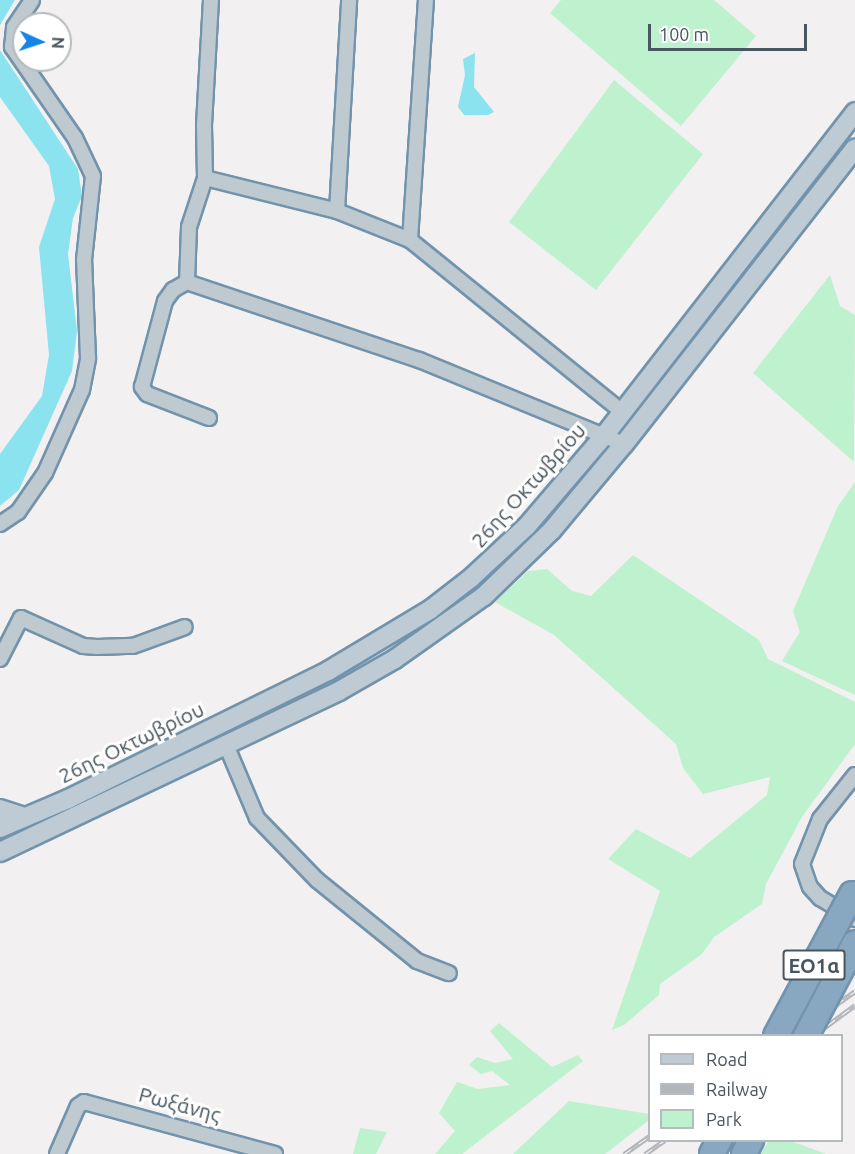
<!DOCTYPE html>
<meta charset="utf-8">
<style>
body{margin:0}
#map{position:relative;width:855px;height:1154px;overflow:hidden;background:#f3f0f1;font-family:Ubuntu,sans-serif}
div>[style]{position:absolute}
.green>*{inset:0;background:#bef1cd}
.water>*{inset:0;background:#8ae3ef}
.roads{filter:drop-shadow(2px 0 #7293ac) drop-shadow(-2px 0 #7293ac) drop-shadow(0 2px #7293ac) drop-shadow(0 -2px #7293ac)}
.street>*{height:14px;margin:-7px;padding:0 7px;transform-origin:7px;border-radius:7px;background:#bec9d0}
.secondary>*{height:18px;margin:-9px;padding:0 9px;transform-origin:9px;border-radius:9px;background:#becbd5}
.highway>*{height:24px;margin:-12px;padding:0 12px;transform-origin:12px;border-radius:12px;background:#87a8c0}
.rail>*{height:5px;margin-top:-2.5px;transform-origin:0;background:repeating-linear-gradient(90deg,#fff 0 9px,#b2b6bb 0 18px);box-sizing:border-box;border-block:2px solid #b2b6bb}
.bridges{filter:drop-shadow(2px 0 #7293ac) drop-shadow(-2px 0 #7293ac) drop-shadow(0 2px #7293ac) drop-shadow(0 -2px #7293ac)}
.highway-bridge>*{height:24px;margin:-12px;padding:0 12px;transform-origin:12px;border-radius:12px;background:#87a8c0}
span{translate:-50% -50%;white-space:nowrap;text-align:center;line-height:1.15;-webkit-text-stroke:6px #fff;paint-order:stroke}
.shield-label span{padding:2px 4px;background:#fff;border:2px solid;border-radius:4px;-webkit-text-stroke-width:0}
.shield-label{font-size:20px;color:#48565f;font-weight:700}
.street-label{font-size:21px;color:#48565f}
.legend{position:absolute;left:648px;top:1034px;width:195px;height:108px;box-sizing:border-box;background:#fff;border:2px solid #b6bbbf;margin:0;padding:8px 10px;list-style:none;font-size:18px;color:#48565f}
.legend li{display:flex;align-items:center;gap:12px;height:30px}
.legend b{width:30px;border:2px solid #b6bbbf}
.north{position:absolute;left:12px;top:12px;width:60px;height:60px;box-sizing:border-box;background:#fff;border:2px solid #b6bbbf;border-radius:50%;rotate:93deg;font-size:16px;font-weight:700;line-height:24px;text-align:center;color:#48565f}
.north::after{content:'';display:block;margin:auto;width:21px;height:27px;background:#1484e9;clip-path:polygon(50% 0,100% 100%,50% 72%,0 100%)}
.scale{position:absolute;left:648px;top:24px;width:159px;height:27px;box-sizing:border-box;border:3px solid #48565f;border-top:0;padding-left:8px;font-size:18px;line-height:21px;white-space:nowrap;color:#48565f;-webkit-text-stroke:4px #fff;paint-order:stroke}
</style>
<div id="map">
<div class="green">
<i style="clip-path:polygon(561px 0,714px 0,756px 36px,681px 126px,550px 13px)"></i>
<i style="clip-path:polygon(614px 80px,703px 154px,596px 290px,509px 222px)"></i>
<i style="clip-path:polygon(830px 275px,840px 306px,855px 315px,854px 462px,753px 373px)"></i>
<i style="clip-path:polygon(855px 482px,855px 695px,782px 661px,800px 632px,793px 611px,838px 506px)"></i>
<i style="clip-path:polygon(633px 555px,759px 640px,768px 659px,855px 702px,855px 744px,802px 817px,766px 884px,762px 904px,714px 937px,702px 954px,660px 984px,659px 995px,624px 1025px,612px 1030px,660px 891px,608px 859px,636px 829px,690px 858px,767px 795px,770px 777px,703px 794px,683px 768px,676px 744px,554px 635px,495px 602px,528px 571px,547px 569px,572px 591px,591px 596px)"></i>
<i style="clip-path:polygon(499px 1023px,552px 1067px,578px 1055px,583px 1061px,462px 1154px,435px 1154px,455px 1131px,439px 1113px,457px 1082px,478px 1089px,510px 1085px,492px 1071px,481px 1074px,469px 1065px,477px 1057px,495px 1063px,513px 1059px,490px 1031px)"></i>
<i style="clip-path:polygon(569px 1101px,649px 1114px,649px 1120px,605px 1154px,513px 1154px)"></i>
<i style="clip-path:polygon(360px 1128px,387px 1132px,376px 1154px,353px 1154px)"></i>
<i style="clip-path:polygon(768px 1141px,791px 1141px,826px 1154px,761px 1154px)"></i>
</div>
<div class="water">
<i style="clip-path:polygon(0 0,15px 0,0 25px)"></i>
<i style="clip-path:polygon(0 50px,78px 169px,82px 196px,73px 218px,68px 254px,77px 331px,72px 371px,19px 490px,0 506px,0 454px,42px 396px,49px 355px,39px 247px,55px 199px,49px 166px,0 97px)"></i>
<i style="clip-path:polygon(475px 53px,474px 87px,494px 112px,488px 115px,464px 115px,458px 107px,465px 75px,463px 59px)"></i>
</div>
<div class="roads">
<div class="street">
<i style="left:205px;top:178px;width:136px;rotate:14deg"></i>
<i style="left:337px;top:211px;width:79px;rotate:21.7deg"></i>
<i style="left:410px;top:240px;width:272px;rotate:39deg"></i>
<i style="left:337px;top:211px;width:211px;rotate:-86.7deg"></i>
<i style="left:410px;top:240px;width:241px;rotate:-86.2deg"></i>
<i style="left:187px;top:282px;width:245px;rotate:18.6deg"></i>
<i style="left:419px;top:360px;width:222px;rotate:22.3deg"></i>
<i style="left:209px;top:418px;width:66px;rotate:-158.8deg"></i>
<i style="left:147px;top:394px;width:9px;rotate:-126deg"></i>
<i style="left:142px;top:387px;width:89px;rotate:-75deg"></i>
<i style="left:165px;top:301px;width:14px;rotate:-54deg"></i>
<i style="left:173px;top:290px;width:16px;rotate:-30deg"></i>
<i style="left:187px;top:282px;width:55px;rotate:-87.9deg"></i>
<i style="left:189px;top:227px;width:52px;rotate:-71.9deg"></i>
<i style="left:205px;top:178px;width:53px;rotate:-91.1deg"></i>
<i style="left:204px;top:125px;width:125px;rotate:-86.8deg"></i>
<i style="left:0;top:524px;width:22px;rotate:-34deg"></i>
<i style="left:18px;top:512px;width:47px;rotate:-55.3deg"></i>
<i style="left:45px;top:473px;width:91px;rotate:-66deg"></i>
<i style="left:82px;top:390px;width:33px;rotate:-79deg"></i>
<i style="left:88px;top:358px;width:98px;rotate:-92.3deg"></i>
<i style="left:84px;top:260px;width:84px;rotate:-83.9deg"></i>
<i style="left:93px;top:176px;width:42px;rotate:-115.3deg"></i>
<i style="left:75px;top:138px;width:111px;rotate:-124.7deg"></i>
<i style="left:12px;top:47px;width:20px;rotate:-84deg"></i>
<i style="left:14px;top:27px;width:32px;rotate:-56deg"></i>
<i style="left:0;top:659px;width:46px;rotate:-62.9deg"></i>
<i style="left:21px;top:618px;width:68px;rotate:24.3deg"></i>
<i style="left:83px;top:646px;width:14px;rotate:4deg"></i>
<i style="left:97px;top:647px;width:36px;rotate:-2deg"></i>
<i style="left:133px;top:646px;width:55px;rotate:-20.1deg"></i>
<i style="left:227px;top:747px;width:77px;rotate:67.1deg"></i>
<i style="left:257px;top:818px;width:86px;rotate:45.9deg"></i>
<i style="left:317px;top:880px;width:129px;rotate:39deg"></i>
<i style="left:417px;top:961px;width:34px;rotate:21deg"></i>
<i style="left:855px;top:775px;width:56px;rotate:128.5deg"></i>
<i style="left:820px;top:819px;width:48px;rotate:111.8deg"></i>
<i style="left:802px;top:864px;width:24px;rotate:71deg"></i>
<i style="left:810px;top:887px;width:15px;rotate:48deg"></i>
<i style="left:820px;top:898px;width:41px;rotate:31deg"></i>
<i style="left:57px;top:1154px;width:52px;rotate:-66.4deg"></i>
<i style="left:78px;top:1106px;width:7px;rotate:-34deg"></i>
<i style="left:84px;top:1102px;width:198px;rotate:15.2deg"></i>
</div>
<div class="secondary">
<i style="left:0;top:809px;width:25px;rotate:18deg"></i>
<i style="left:0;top:828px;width:74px;rotate:-23.1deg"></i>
<i style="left:68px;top:799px;width:290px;rotate:-26.2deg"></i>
<i style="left:328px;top:671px;width:120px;rotate:-31deg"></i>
<i style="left:431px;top:609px;width:51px;rotate:-37.8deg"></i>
<i style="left:471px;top:578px;width:76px;rotate:-42.9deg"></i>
<i style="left:527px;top:526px;width:118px;rotate:-49.5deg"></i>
<i style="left:604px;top:436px;width:410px;rotate:-52.2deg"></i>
<i style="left:0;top:852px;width:375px;rotate:-25.4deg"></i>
<i style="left:339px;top:691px;width:64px;rotate:-29.7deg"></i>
<i style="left:395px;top:659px;width:109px;rotate:-35.3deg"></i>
<i style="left:484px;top:596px;width:95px;rotate:-44.1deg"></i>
<i style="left:552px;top:530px;width:112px;rotate:-50.1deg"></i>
<i style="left:624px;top:444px;width:375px;rotate:-52deg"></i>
</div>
<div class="highway">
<i style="left:712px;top:1154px;width:16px;rotate:-63deg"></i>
<i style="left:744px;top:1154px;width:16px;rotate:-63deg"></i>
</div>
</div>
<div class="rail">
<i style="left:792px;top:1036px;width:77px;rotate:-35.5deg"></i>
<i style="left:813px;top:1036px;width:52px;rotate:-36.4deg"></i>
<i style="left:624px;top:1154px;width:32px;rotate:-35deg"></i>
<i style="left:645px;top:1154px;width:24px;rotate:-35deg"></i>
</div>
<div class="bridges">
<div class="highway-bridge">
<i style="left:776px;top:1036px;width:161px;rotate:-61.8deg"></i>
<i style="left:806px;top:1036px;width:105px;rotate:-62.2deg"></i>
</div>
</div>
<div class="shield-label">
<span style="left:814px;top:965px">ΕΟ1α</span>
</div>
<div class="street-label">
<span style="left:528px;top:485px;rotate:-48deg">26ης Οκτωβρίου</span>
<span style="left:131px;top:742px;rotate:-26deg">26ης Οκτωβρίου</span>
<span style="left:180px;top:1104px;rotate:15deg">Ρωξάνης</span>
</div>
<ul class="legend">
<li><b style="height:8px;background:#becbd5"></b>Road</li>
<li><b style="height:8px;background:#b2b6bb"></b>Railway</li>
<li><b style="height:16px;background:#bef1cd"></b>Park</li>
</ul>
<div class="north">N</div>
<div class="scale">100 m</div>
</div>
